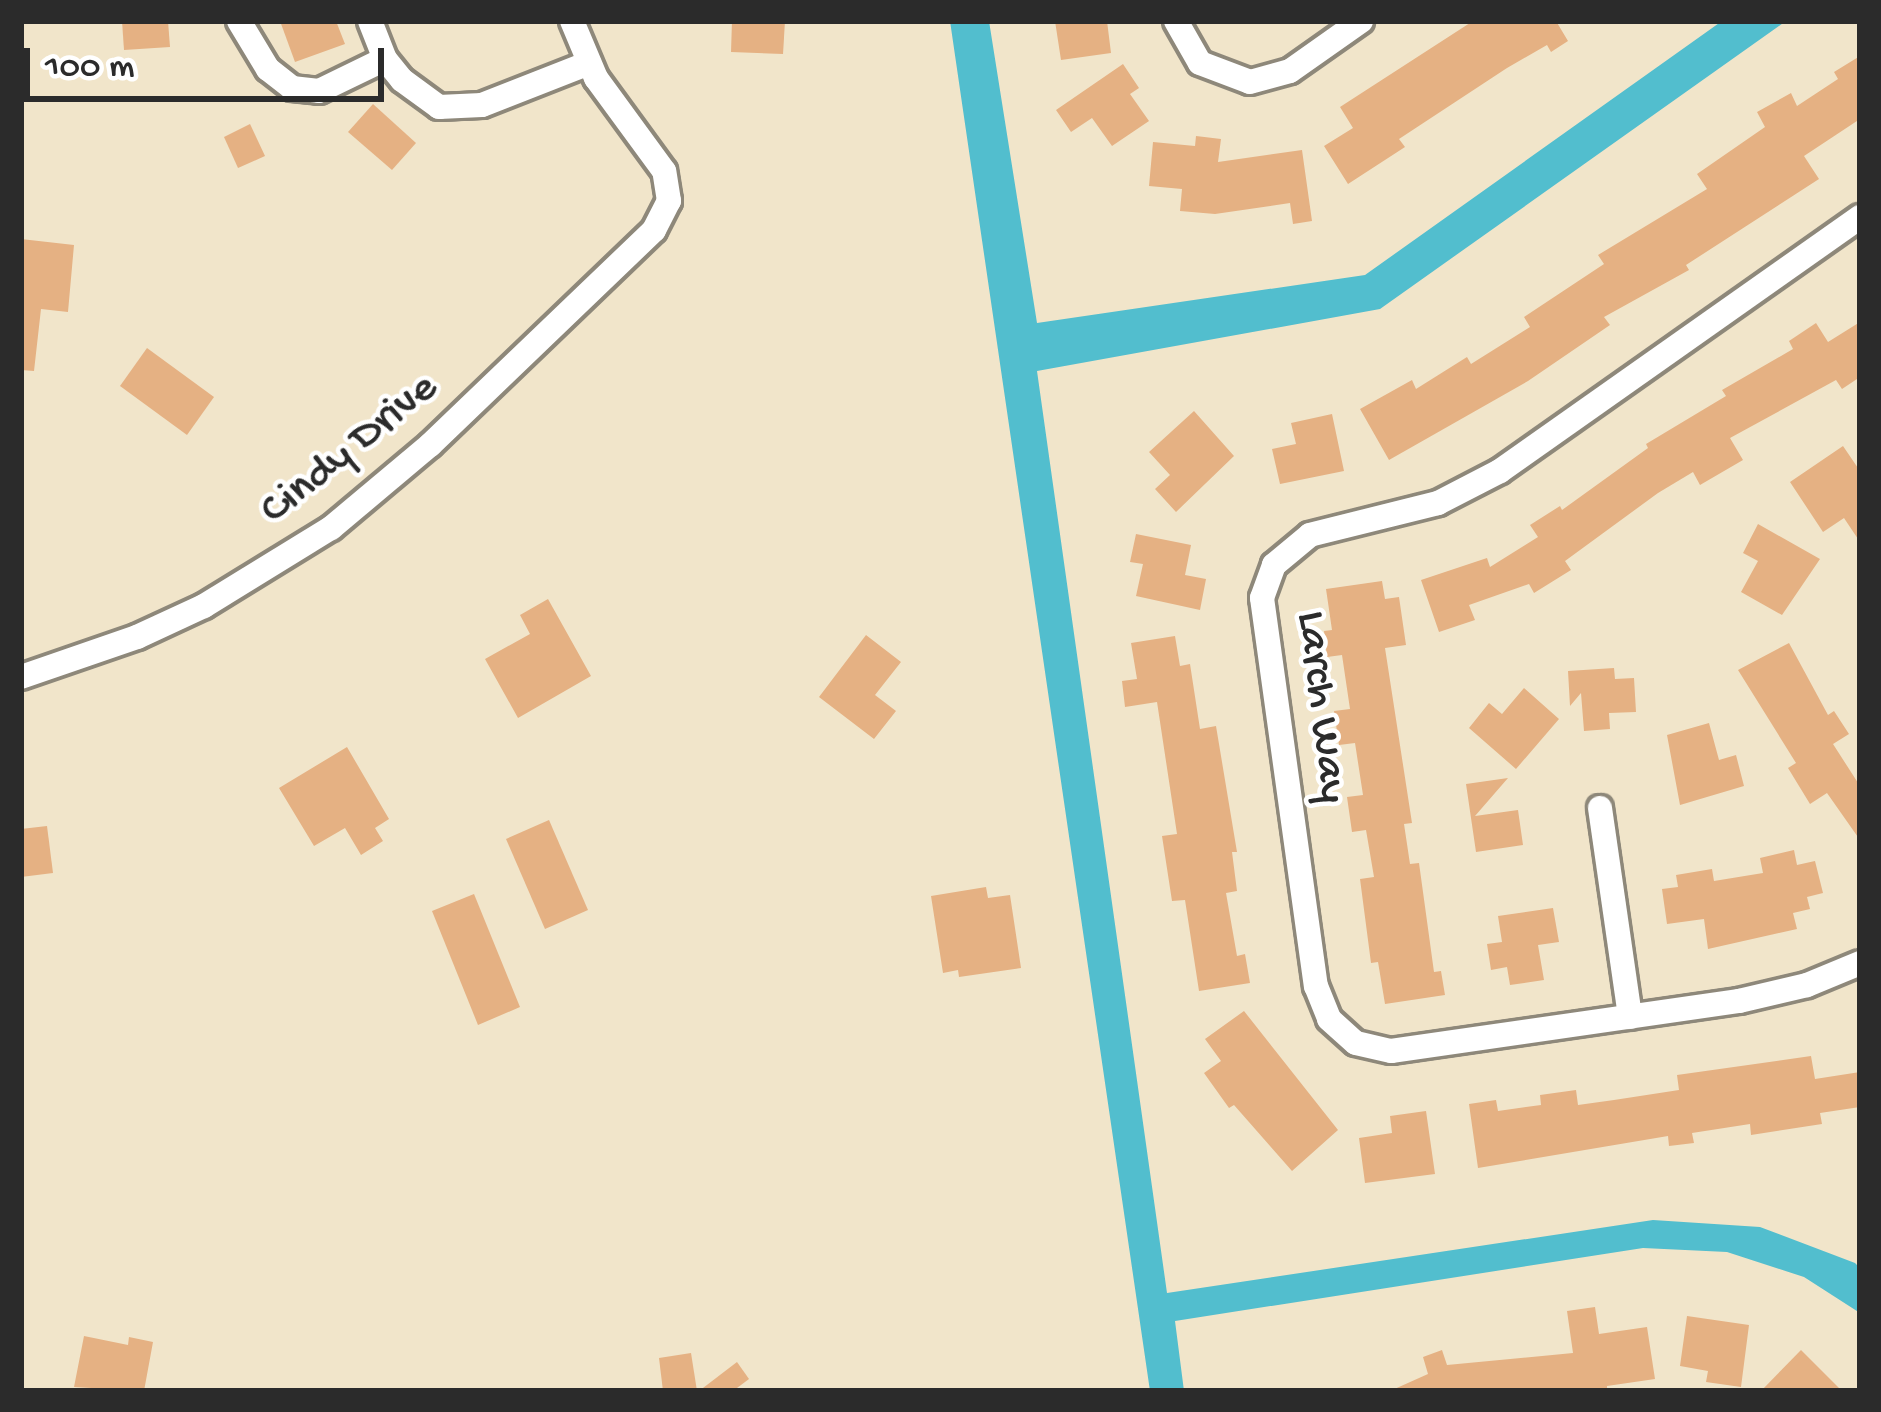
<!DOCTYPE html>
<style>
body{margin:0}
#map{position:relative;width:1881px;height:1412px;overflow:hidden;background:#f1e5ca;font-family:"Gochi Hand",sans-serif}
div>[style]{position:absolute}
.water>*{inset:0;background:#52bece}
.building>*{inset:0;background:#e5b183}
.roads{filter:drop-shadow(3px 0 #8e887a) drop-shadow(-3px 0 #8e887a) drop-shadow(0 3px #8e887a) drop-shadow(0 -3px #8e887a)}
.minor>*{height:24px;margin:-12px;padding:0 12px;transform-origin:12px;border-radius:12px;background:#fff}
span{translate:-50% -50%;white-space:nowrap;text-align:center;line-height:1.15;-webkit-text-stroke:9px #fff;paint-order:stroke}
.street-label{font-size:45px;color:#2b2b2b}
.frame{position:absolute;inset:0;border:24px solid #2b2b2b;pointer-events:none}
.scale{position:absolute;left:24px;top:48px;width:360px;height:54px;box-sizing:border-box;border:6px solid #2b2b2b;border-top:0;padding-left:15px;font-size:36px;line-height:42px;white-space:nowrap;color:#2b2b2b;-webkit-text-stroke:9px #fff;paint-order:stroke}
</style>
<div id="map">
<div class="water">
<i style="clip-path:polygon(950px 21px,989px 21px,1037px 323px,1365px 275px,1722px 21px,1786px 21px,1380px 309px,1037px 371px,1167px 1293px,1653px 1220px,1760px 1227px,1855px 1263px,1860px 1268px,1860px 1313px,1804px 1277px,1727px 1252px,1643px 1248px,1175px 1321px,1184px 1391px,1150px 1391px)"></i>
</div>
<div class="building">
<i style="clip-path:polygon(122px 21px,168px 21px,170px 47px,124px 50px)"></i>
<i style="clip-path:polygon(280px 21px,336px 21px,345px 44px,295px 62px)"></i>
<i style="clip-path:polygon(732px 21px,785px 21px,783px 54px,731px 52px)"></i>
<i style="clip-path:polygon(1055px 21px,1107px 21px,1111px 53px,1061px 60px)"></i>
<i style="clip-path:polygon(1473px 21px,1556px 21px,1568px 41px,1551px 52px,1547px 45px,1507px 68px,1399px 139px,1405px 147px,1348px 184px,1324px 146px,1353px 128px,1340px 107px)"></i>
<i style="clip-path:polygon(1860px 56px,1860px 119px,1804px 156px,1819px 179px,1686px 265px,1689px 270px,1604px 317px,1610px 325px,1528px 381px,1389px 460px,1360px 409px,1412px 380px,1416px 389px,1467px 357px,1471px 364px,1530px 327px,1524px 317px,1604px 264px,1598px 255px,1707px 189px,1697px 174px,1765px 127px,1757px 112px,1791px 93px,1797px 106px,1838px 79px,1834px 72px)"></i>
<i style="clip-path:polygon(1123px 64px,1139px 88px,1130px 94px,1149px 121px,1112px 146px,1092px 118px,1071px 132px,1056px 110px)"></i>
<i style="clip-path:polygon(373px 104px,416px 143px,392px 170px,348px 132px)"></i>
<i style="clip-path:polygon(250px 124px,265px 156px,238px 168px,224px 137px)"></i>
<i style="clip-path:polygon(1196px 136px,1221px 139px,1218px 162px,1302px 150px,1312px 221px,1293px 224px,1290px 203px,1215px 214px,1180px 211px,1182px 189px,1149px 186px,1153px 142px,1195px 146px)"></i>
<i style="clip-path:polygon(21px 239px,74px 245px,68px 312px,41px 309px,34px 371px,21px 370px)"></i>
<i style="clip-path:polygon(1860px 322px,1860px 377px,1842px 389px,1836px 380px,1730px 438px,1743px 460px,1700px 485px,1693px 472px,1658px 493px,1565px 561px,1571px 570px,1534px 593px,1529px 584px,1469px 605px,1475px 620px,1439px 632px,1421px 580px,1487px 558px,1490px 567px,1538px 537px,1530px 525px,1560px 506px,1562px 510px,1648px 448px,1646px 444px,1726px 396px,1722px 390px,1793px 349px,1789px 341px,1816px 323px,1828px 342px)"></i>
<i style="clip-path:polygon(147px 348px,214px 397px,187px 435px,120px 386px)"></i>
<i style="clip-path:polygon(1194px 411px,1234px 456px,1176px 512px,1155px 489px,1170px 475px,1149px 452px)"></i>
<i style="clip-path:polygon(1332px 414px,1344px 471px,1280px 484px,1272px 449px,1296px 444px,1291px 423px)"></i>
<i style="clip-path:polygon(1843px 446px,1860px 471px,1860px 542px,1844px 518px,1823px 532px,1790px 482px)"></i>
<i style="clip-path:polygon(1758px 524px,1820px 559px,1782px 615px,1741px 592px,1758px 561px,1743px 553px)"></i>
<i style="clip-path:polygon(1136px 534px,1191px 545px,1185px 575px,1206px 579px,1200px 610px,1136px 596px,1143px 564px,1130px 562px)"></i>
<i style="clip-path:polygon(1382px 581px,1385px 599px,1399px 597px,1406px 645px,1385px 648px,1412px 823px,1404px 824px,1410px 864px,1419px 863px,1434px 972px,1441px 971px,1445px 995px,1385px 1004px,1378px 962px,1371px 963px,1360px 879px,1374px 877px,1366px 830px,1352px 832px,1347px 797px,1363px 795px,1355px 743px,1339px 745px,1334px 711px,1350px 709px,1342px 655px,1327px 657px,1324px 631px,1332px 630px,1326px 589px)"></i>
<i style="clip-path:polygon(548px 599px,591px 676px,518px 718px,485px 659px,530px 634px,520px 615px)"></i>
<i style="clip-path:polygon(866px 635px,901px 662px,875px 695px,896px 711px,874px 739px,819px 697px)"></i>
<i style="clip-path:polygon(1175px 636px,1180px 666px,1190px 664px,1200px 729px,1216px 726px,1237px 852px,1232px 852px,1237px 891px,1226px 893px,1237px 956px,1245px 954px,1250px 983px,1199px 991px,1185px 900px,1172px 901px,1162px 836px,1177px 834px,1157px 702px,1125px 707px,1122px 681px,1137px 679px,1131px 643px)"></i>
<i style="clip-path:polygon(1789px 643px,1828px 715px,1834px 711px,1849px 734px,1833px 744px,1860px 786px,1860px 840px,1827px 793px,1810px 804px,1788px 768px,1796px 763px,1738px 670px)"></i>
<i style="clip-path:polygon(1614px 668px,1615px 679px,1634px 678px,1636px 712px,1609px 713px,1610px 729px,1584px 731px,1581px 693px,1570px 706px,1568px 671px)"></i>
<i style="clip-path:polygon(1524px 688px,1559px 719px,1516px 769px,1469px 728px,1489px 703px,1502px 714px)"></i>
<i style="clip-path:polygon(1709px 723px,1719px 760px,1736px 755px,1744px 786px,1680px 805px,1667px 735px)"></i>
<i style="clip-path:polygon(347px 747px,389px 819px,375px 828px,383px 841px,361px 855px,345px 828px,314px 846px,279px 788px)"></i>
<i style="clip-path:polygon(1508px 778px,1475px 816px,1518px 810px,1523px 845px,1476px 852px,1466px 784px)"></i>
<i style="clip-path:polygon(549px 820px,588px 910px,545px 929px,506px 839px)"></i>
<i style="clip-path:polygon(47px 826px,53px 873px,21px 877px,21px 829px)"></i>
<i style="clip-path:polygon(1794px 850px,1797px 865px,1815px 861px,1823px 893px,1807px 897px,1810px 909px,1793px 913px,1797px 929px,1708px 949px,1704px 919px,1667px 924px,1662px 889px,1678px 887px,1676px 875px,1712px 869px,1714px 881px,1763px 873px,1760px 858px)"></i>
<i style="clip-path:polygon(986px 887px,988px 898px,1010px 895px,1021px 968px,959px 977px,958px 970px,943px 973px,931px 896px)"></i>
<i style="clip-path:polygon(474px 894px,520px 1007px,478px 1025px,432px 911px)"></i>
<i style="clip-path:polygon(1553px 908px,1559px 942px,1538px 945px,1544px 980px,1510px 985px,1507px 967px,1491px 970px,1487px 944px,1502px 942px,1498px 916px)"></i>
<i style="clip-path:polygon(1244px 1011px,1338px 1130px,1292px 1171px,1234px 1105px,1229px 1108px,1204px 1073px,1221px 1061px,1205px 1039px)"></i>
<i style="clip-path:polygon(1811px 1056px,1815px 1079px,1860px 1072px,1860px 1107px,1820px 1113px,1822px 1124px,1751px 1135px,1750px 1124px,1692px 1133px,1694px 1143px,1669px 1146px,1668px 1136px,1478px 1168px,1469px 1104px,1496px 1100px,1498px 1111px,1541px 1105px,1540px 1095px,1576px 1090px,1578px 1105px,1614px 1100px,1679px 1090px,1677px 1075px)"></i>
<i style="clip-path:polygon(1426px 1111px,1435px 1174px,1365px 1183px,1359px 1138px,1392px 1133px,1390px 1116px)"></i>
<i style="clip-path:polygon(1595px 1307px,1599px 1334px,1647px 1327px,1655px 1379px,1607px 1386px,1607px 1391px,1390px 1391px,1428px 1374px,1423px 1357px,1442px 1350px,1447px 1365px,1573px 1353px,1567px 1311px)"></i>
<i style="clip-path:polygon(1687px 1316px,1749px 1325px,1741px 1387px,1706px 1382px,1708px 1371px,1680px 1366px)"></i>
<i style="clip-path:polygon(84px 1336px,128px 1345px,129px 1337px,153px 1342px,144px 1391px,74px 1387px)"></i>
<i style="clip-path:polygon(1801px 1350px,1842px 1391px,1761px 1391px)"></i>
<i style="clip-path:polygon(691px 1353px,697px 1391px,663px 1391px,659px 1358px)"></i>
<i style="clip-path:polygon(737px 1362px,749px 1379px,733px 1391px,699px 1391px)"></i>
</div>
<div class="roads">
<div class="minor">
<i style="left:239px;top:21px;width:56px;rotate:58.9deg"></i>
<i style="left:268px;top:69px;width:31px;rotate:38deg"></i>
<i style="left:292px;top:88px;width:27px;rotate:6deg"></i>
<i style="left:319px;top:91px;width:73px;rotate:-25.9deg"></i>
<i style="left:370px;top:21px;width:41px;rotate:68.5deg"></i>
<i style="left:385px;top:59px;width:27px;rotate:51deg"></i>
<i style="left:402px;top:80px;width:46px;rotate:36.1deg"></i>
<i style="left:439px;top:107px;width:43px;rotate:-2.7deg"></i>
<i style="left:482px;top:105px;width:115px;rotate:-21.4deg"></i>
<i style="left:1176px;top:21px;width:48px;rotate:60.3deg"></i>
<i style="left:1200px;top:63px;width:53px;rotate:20.8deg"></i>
<i style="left:1250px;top:82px;width:41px;rotate:-15.4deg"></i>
<i style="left:1290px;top:71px;width:87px;rotate:-35.2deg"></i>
<i style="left:1860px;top:217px;width:441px;rotate:144.8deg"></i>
<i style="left:1500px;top:471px;width:70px;rotate:152.7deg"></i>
<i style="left:1438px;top:503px;width:132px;rotate:166deg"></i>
<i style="left:1310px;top:535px;width:47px;rotate:140.2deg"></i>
<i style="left:1274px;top:565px;width:35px;rotate:110deg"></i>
<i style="left:1262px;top:598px;width:392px;rotate:82.1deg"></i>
<i style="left:1316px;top:986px;width:35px;rotate:68deg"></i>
<i style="left:1329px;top:1019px;width:36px;rotate:42deg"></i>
<i style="left:1356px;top:1043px;width:36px;rotate:13deg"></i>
<i style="left:1391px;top:1051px;width:352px;rotate:-8.2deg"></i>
<i style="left:1739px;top:1001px;width:70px;rotate:-13.2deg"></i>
<i style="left:1807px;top:985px;width:57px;rotate:-22.5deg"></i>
<i style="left:21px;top:677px;width:123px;rotate:-19deg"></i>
<i style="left:137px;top:637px;width:74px;rotate:-24.8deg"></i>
<i style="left:204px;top:606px;width:149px;rotate:-31.6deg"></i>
<i style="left:331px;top:528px;width:129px;rotate:-40deg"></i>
<i style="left:430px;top:445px;width:310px;rotate:-43.8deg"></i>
<i style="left:654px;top:230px;width:33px;rotate:-63deg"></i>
<i style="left:669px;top:201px;width:30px;rotate:-99deg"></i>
<i style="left:664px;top:171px;width:115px;rotate:-126.2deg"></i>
<i style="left:596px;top:78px;width:62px;rotate:-112.8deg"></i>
<i style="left:1600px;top:808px;width:211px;rotate:81.8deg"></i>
</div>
</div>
<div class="street-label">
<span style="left:350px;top:450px;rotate:-39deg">Cindy Drive</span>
<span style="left:1320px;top:707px;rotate:83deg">Larch Way</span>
</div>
<div class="frame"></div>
<div class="scale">100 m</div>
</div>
